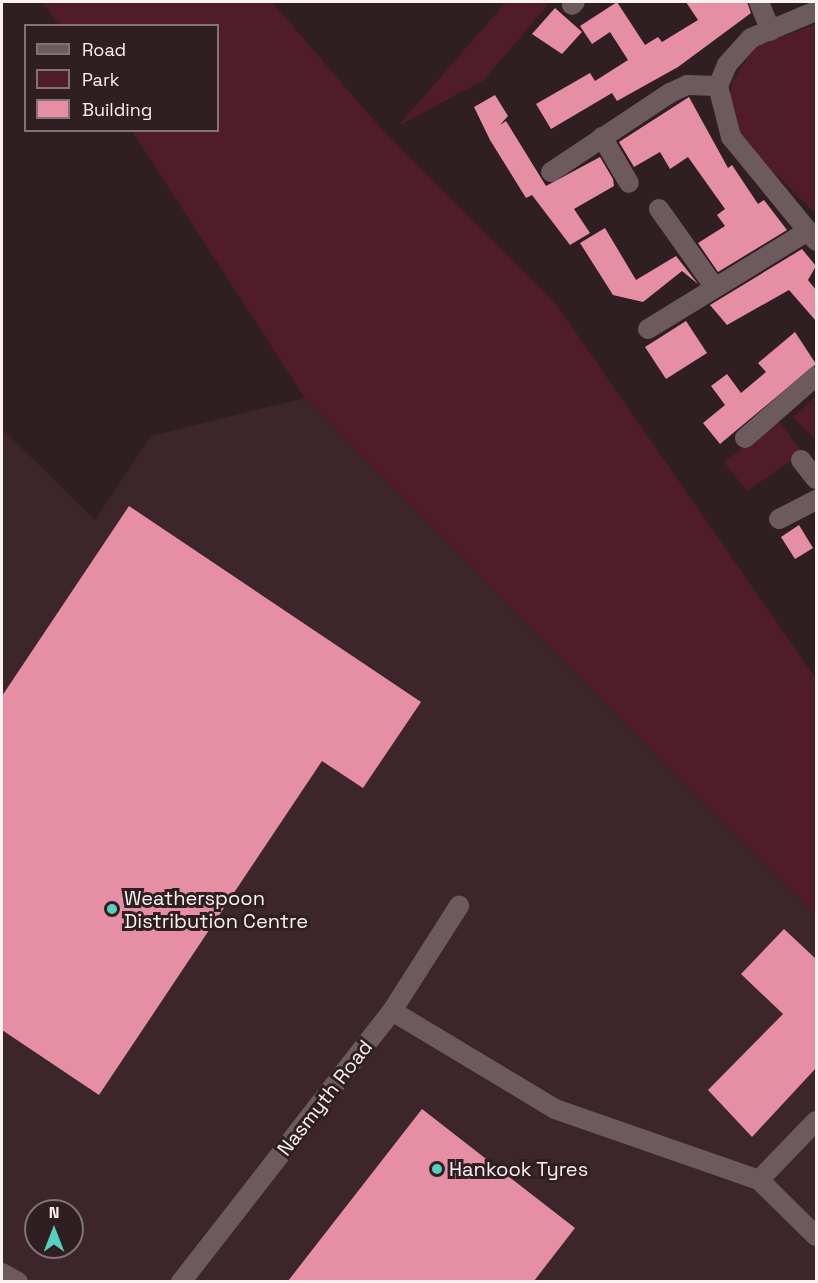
<!DOCTYPE html>
<style>
body{margin:0}
#map{position:relative;width:818px;height:1283px;overflow:hidden;background:#2f1f22;font-family:"Space Grotesk",sans-serif}
div>[style]{position:absolute}
.built>*{inset:0;background:#3c262b}
.green>*{inset:0;background:#501c2b}
.building>*{inset:0;background:#e68ea3}
.minor>*{height:20px;margin:-10px;padding:0 10px;transform-origin:10px;border-radius:10px;background:#6d5a5e}
.dots>*{width:16px;height:16px;translate:-50% -50%;box-sizing:border-box;border:3px solid #2f1f22;border-radius:50%}
span{translate:-50% -50%;white-space:nowrap;text-align:center;line-height:1.15;-webkit-text-stroke:6px #2f1f22;paint-order:stroke}
.poi-label{font-size:20px;color:#fcf1f3}
.left{translate:0 -50%;text-align:left}
.street-label{font-size:20px;color:#fcf1f3}
.frame{position:absolute;inset:0;border:3px solid #fcf1f3;pointer-events:none}
.legend{position:absolute;left:24px;top:24px;width:195px;height:108px;box-sizing:border-box;background:#2f1f22;border:2px solid #817376;margin:0;padding:8px 10px;list-style:none;font-size:18px;color:#fcf1f3}
.legend li{display:flex;align-items:center;gap:12px;height:30px}
.legend b{width:30px;border:2px solid #817376}
.north{position:absolute;left:24px;top:1199px;width:60px;height:60px;box-sizing:border-box;background:#2f1f22;border:2px solid #817376;border-radius:50%;rotate:0deg;font-size:16px;font-weight:700;line-height:24px;text-align:center;color:#fcf1f3}
.north::after{content:'';display:block;margin:auto;width:21px;height:27px;background:#58cec0;clip-path:polygon(50% 0,100% 100%,50% 72%,0 100%)}
</style>
<div id="map">
<div class="built">
<i style="clip-path:polygon(evenodd,305px 398px,816px 917px,816px 1281px,2px 1281px,2px 429px,95px 520px,151px 436px,305px 398px,36px 1211px,72px 1211px,72px 1247px,36px 1247px,36px 1211px)"></i>
</div>
<div class="green">
<i style="clip-path:polygon(42px 2px,272px 2px,378px 125px,556px 304px,816px 679px,816px 917px,305px 398px,132px 131px,218px 130px,218px 26px,59px 25px)"></i>
<i style="clip-path:polygon(506px 2px,550px 2px,484px 80px,398px 126px)"></i>
<i style="clip-path:polygon(816px 24px,816px 214px,748px 146px,732px 120px,729px 99px,733px 80px,755px 47px)"></i>
<i style="clip-path:polygon(816px 396px,816px 435px,813px 438px,793px 417px)"></i>
<i style="clip-path:polygon(778px 420px,803px 453px,747px 491px,724px 462px)"></i>
</div>
<div class="building">
<i style="clip-path:polygon(617px 2px,645px 45px,658px 37px,662px 42px,698px 20px,686px 2px,747px 2px,751px 13px,678px 67px,617px 101px,612px 93px,551px 129px,536px 104px,590px 73px,595px 81px,628px 60px,610px 32px,592px 44px,580px 26px)"></i>
<i style="clip-path:polygon(555px 8px,582px 32px,562px 54px,532px 34px)"></i>
<i style="clip-path:polygon(495px 95px,508px 116px,500px 125px,506px 121px,546px 186px,600px 157px,613px 179px,614px 186px,574px 209px,590px 233px,570px 245px,532px 195px,526px 198px,490px 140px,474px 107px)"></i>
<i style="clip-path:polygon(689px 97px,728px 168px,732px 165px,758px 204px,764px 200px,787px 230px,718px 272px,698px 243px,725px 226px,717px 215px,725px 209px,688px 157px,670px 169px,660px 152px,634px 167px,619px 142px)"></i>
<i style="clip-path:polygon(605px 228px,636px 280px,676px 256px,698px 284px,682px 271px,643px 302px,613px 295px,580px 243px)"></i>
<i style="clip-path:polygon(802px 249px,816px 266px,808px 280px,816px 290px,816px 321px,789px 290px,727px 325px,710px 305px)"></i>
<i style="clip-path:polygon(686px 321px,707px 353px,666px 379px,645px 347px)"></i>
<i style="clip-path:polygon(795px 332px,816px 364px,720px 444px,703px 423px,725px 405px,711px 386px,727px 374px,741px 393px,766px 372px,758px 363px)"></i>
<i style="clip-path:polygon(129px 506px,421px 702px,363px 788px,322px 761px,99px 1095px,2px 1030px,2px 696px)"></i>
<i style="clip-path:polygon(799px 525px,813px 548px,795px 559px,781px 537px)"></i>
<i style="clip-path:polygon(784px 929px,816px 959px,816px 1068px,752px 1137px,708px 1090px,783px 1014px,741px 974px)"></i>
<i style="clip-path:polygon(422px 1109px,575px 1228px,534px 1281px,288px 1281px)"></i>
</div>
<div class="minor">
<i style="left:759px;top:2px;width:31px;rotate:68deg"></i>
<i style="left:572px;top:5px;width:4px;rotate:-45deg"></i>
<i style="left:816px;top:11px;width:70px;rotate:157.4deg"></i>
<i style="left:751px;top:38px;width:36px;rotate:132deg"></i>
<i style="left:727px;top:65px;width:23px;rotate:113deg"></i>
<i style="left:718px;top:86px;width:53px;rotate:75.7deg"></i>
<i style="left:731px;top:137px;width:134px;rotate:50.7deg"></i>
<i style="left:602px;top:137px;width:53px;rotate:59.6deg"></i>
<i style="left:551px;top:172px;width:143px;rotate:-33.6deg"></i>
<i style="left:670px;top:93px;width:19px;rotate:-25deg"></i>
<i style="left:687px;top:85px;width:31px;rotate:2deg"></i>
<i style="left:659px;top:209px;width:93px;rotate:54.6deg"></i>
<i style="left:648px;top:329px;width:188px;rotate:-31.5deg"></i>
<i style="left:745px;top:438px;width:94px;rotate:-41.1deg"></i>
<i style="left:801px;top:460px;width:24px;rotate:52deg"></i>
<i style="left:779px;top:519px;width:42px;rotate:-27.2deg"></i>
<i style="left:392px;top:1011px;width:190px;rotate:31deg"></i>
<i style="left:555px;top:1109px;width:216px;rotate:19.2deg"></i>
<i style="left:759px;top:1180px;width:80px;rotate:44.5deg"></i>
<i style="left:759px;top:1180px;width:82px;rotate:-46deg"></i>
<i style="left:2px;top:1273px;width:18px;rotate:29deg"></i>
<i style="left:181px;top:1282px;width:343px;rotate:-52.1deg"></i>
<i style="left:392px;top:1011px;width:125px;rotate:-57.5deg"></i>
</div>
<div class="dots">
<i style="left:112px;top:909px;background:#58cec0"></i>
<i style="left:437px;top:1169px;background:#58cec0"></i>
</div>
<div class="poi-label">
<span class="left" style="left:124px;top:910px">Weatherspoon<br>Distribution Centre</span>
<span class="left" style="left:449px;top:1169px">Hankook Tyres</span>
</div>
<div class="street-label">
<span style="left:325px;top:1098px;rotate:-52deg">Nasmyth Road</span>
</div>
<div class="frame"></div>
<ul class="legend">
<li><b style="height:8px;background:#6d5a5e"></b>Road</li>
<li><b style="height:16px;background:#501c2b"></b>Park</li>
<li><b style="height:16px;background:#e68ea3"></b>Building</li>
</ul>
<div class="north">N</div>
</div>
